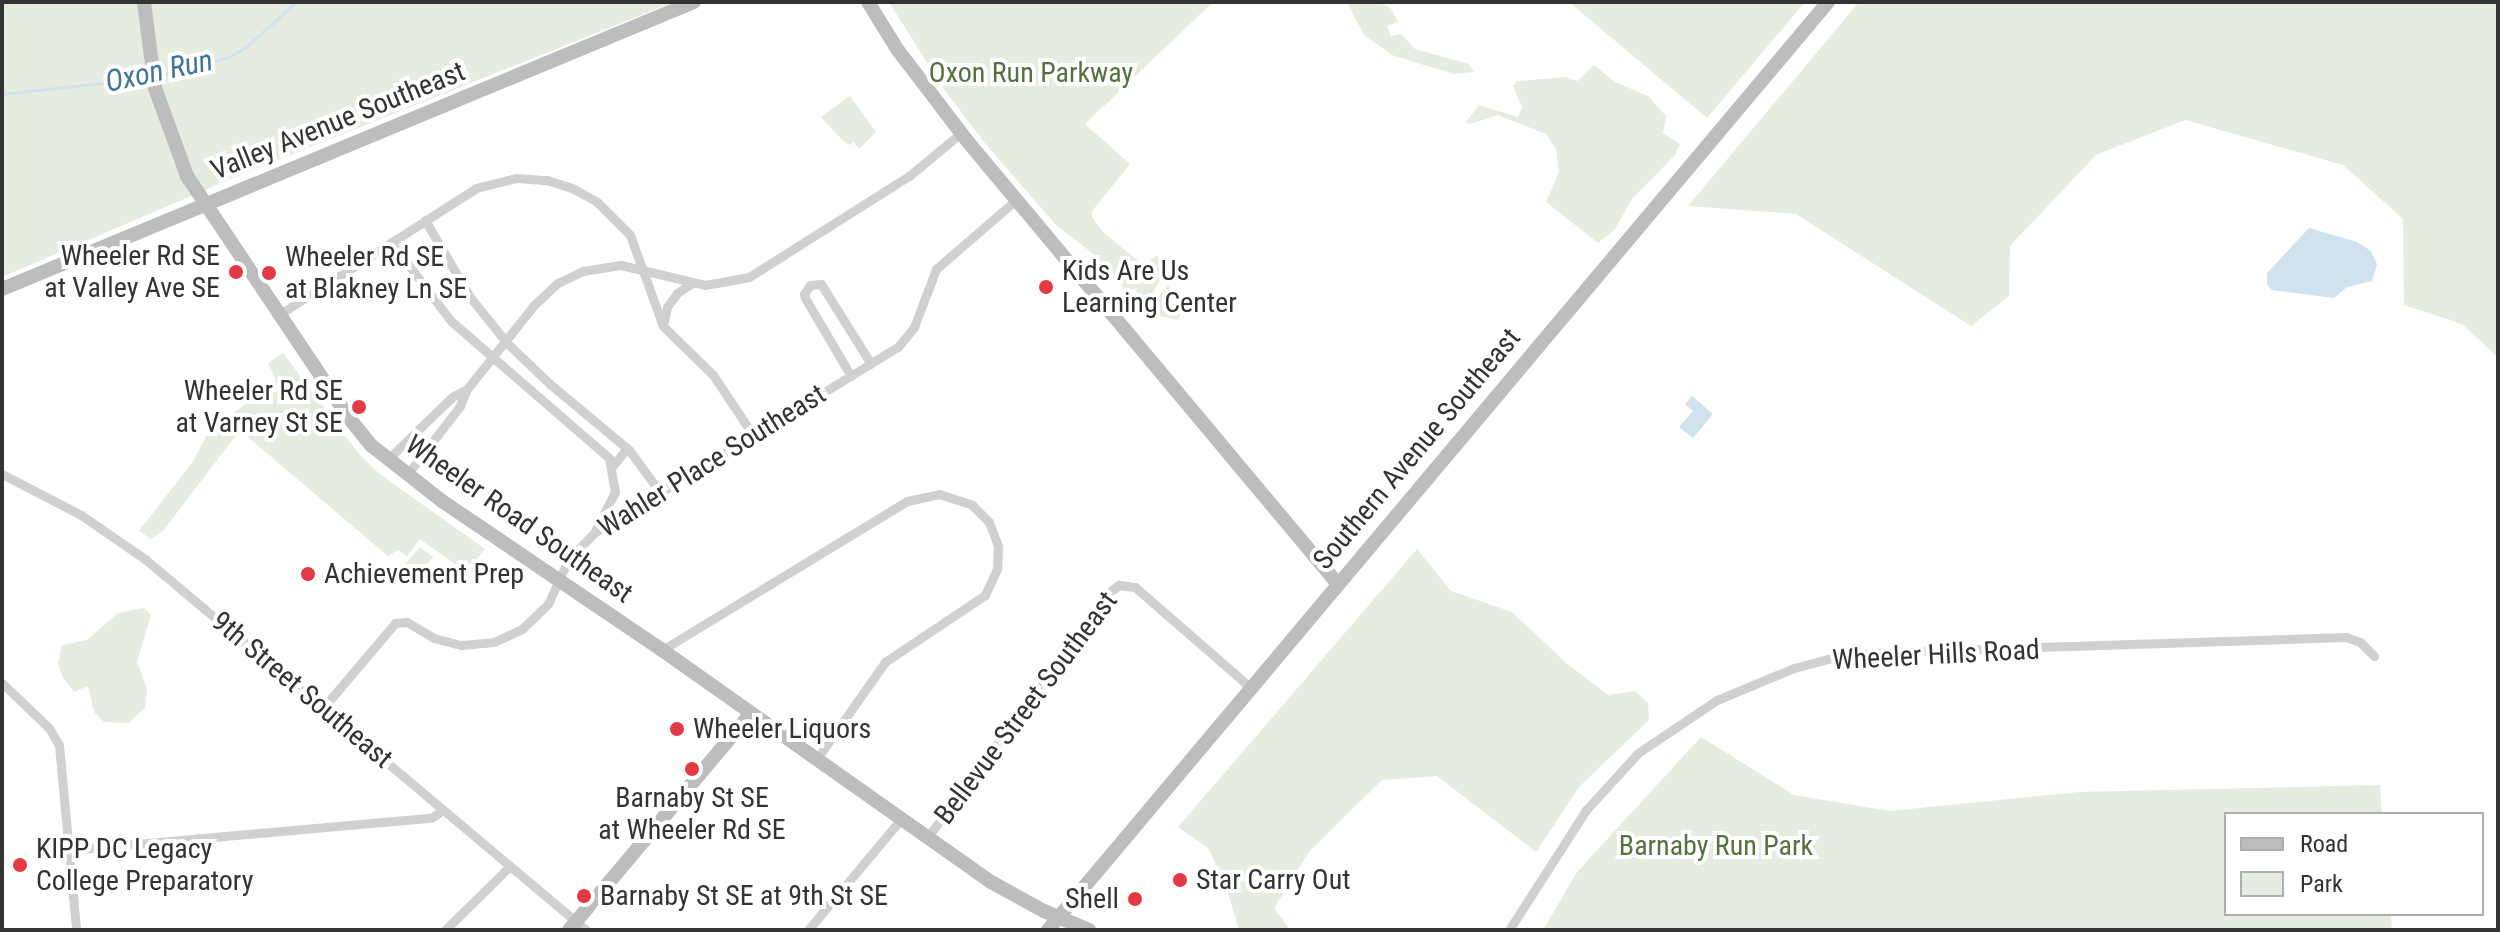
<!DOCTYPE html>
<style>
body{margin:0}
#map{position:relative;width:2500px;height:932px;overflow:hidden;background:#fff;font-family:"Roboto Condensed",sans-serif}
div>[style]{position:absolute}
.green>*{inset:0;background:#e6ecdf}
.water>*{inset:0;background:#cfe2ee}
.stream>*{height:3px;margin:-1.5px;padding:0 1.5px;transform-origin:1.5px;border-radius:1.5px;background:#cfe2ee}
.street>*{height:9px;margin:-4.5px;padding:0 4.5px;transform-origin:4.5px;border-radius:4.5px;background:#d0d0d0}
.secondary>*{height:14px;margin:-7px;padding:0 7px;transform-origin:7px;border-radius:7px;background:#bdbdbd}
.dots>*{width:22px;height:22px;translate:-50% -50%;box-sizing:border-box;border:4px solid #fff;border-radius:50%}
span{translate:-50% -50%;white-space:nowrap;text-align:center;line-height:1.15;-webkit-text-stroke:8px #fff;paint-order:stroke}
.park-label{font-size:28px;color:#56703f}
.street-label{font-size:28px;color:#333}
.poi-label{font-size:28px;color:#333}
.right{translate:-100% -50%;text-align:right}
.left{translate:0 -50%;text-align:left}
.water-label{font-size:30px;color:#3f7597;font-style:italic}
.frame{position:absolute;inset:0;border:4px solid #333;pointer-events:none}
.legend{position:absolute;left:2224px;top:812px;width:260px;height:104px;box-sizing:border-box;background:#fff;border:2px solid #adadad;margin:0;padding:10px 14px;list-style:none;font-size:24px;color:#333}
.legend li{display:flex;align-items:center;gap:16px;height:40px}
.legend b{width:40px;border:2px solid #adadad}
</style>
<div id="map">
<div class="green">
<i style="clip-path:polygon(2px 2px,674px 2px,245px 173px,2px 277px)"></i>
<i style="clip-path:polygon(889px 2px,1213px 2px,1085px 124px,1130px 164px,1092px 211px,1092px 217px,1103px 232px,1143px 265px,1158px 255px,1160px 279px,1153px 293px,1160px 295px,1168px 286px,1186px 302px,1178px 320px,1160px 316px,1143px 305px,1138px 300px,1136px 289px,1125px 289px,1091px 252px,1056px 225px,984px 142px,943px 88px)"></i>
<i style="clip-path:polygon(1347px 2px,1376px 2px,1390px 7px,1398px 22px,1387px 26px,1391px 36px,1401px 34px,1415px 49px,1469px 64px,1474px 72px,1454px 74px,1394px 56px,1364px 35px)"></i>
<i style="clip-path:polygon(1569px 2px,1805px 2px,1707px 118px)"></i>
<i style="clip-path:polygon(1859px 2px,2498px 2px,2498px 357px,2462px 324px,2404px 305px,2403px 219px,2343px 165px,2185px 120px,2096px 155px,2010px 246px,2009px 296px,1971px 326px,1796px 214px,1688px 206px)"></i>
<i style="clip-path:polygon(1594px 65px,1615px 82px,1648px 96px,1666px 116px,1663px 133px,1680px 144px,1675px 155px,1632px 199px,1615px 229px,1598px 243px,1546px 202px,1559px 172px,1556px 149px,1546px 134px,1498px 115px,1470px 124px,1466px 122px,1479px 105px,1518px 117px,1522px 107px,1513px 86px,1517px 81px,1565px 77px,1578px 81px)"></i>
<i style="clip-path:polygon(850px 96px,876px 132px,859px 149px,854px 142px,849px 145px,843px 141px,821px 117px)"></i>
<i style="clip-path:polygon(283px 353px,360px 455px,381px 475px,485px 549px,477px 559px,467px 566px,455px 564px,420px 539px,407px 556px,398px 550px,388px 556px,243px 433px,237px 434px,163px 531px,151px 539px,139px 531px,194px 460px,207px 434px,276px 380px,268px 363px)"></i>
<i style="clip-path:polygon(420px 547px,433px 557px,411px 582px,399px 571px)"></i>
<i style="clip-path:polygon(1417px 549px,1451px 591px,1512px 612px,1565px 662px,1608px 695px,1635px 691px,1648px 703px,1649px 720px,1579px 787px,1536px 852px,1437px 776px,1382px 780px,1309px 852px,1274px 908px,1290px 930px,1239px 930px,1228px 893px,1209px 849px,1178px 827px)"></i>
<i style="clip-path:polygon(144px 608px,151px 615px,137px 662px,147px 688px,145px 708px,128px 723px,104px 722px,94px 712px,88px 686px,74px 692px,63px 678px,58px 664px,62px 645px,87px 640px,118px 613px)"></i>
<i style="clip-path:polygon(1701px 737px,1794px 795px,1890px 811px,2079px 792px,2380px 785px,2382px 814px,2226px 814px,2226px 914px,2391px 914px,2392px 930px,1543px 930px,1577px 872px)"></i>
</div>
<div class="water">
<i style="clip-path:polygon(2309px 228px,2357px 242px,2371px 251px,2377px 264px,2372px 281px,2347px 287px,2334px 298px,2272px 290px,2267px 284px,2267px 273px)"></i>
<i style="clip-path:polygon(1692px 396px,1713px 414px,1693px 438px,1679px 427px,1693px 411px,1685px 404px)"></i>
</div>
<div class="stream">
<i style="left:159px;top:76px;width:73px;rotate:-15.2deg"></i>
<i style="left:229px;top:57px;width:21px;rotate:-31deg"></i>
<i style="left:247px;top:46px;width:66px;rotate:-41.9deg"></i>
<i style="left:2px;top:94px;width:146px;rotate:-6.3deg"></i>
</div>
<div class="street">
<i style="left:425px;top:220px;width:89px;rotate:59.7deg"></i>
<i style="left:470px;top:297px;width:58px;rotate:51.3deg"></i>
<i style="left:506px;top:342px;width:61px;rotate:43.7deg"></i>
<i style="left:550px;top:384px;width:103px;rotate:39.9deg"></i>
<i style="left:629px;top:450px;width:52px;rotate:53.6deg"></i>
<i style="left:391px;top:242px;width:99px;rotate:52.8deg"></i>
<i style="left:451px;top:321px;width:209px;rotate:40.9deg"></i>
<i style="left:609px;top:458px;width:35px;rotate:80deg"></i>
<i style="left:615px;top:492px;width:42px;rotate:117.2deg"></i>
<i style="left:280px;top:314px;width:233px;rotate:-32.7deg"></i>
<i style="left:476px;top:188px;width:41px;rotate:-14deg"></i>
<i style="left:516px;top:178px;width:31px;rotate:4deg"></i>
<i style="left:547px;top:180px;width:28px;rotate:18deg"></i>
<i style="left:574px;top:189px;width:26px;rotate:29deg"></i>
<i style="left:597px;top:202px;width:47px;rotate:45deg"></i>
<i style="left:630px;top:235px;width:97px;rotate:70.1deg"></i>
<i style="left:663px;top:326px;width:70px;rotate:44.4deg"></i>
<i style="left:713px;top:375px;width:72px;rotate:56.3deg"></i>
<i style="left:663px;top:326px;width:19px;rotate:-78deg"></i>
<i style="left:667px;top:307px;width:17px;rotate:-54deg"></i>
<i style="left:677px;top:293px;width:18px;rotate:-34deg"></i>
<i style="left:851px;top:376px;width:91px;rotate:-120.5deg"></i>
<i style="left:805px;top:298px;width:4px;rotate:-104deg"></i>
<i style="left:804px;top:294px;width:11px;rotate:-56deg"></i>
<i style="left:810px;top:285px;width:11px;rotate:-5deg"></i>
<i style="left:821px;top:284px;width:94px;rotate:58deg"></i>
<i style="left:387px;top:460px;width:91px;rotate:-44.1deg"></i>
<i style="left:452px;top:397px;width:17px;rotate:-28deg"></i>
<i style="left:612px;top:467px;width:24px;rotate:-52deg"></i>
<i style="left:2px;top:474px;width:89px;rotate:27.4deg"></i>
<i style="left:81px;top:515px;width:78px;rotate:34.5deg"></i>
<i style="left:145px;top:559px;width:576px;rotate:40.07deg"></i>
<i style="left:407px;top:475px;width:87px;rotate:-52.5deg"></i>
<i style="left:460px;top:406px;width:18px;rotate:-68deg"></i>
<i style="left:467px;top:389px;width:107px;rotate:-51.4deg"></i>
<i style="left:534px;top:305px;width:33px;rotate:-43deg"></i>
<i style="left:558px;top:283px;width:28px;rotate:-26deg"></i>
<i style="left:583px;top:271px;width:38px;rotate:-9deg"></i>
<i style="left:621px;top:265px;width:86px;rotate:13.4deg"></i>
<i style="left:705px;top:285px;width:45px;rotate:-10.3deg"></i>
<i style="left:749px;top:277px;width:189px;rotate:-32.3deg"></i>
<i style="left:909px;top:176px;width:67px;rotate:-39.6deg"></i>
<i style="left:662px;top:650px;width:287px;rotate:-31.3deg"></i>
<i style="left:907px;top:501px;width:33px;rotate:-12deg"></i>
<i style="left:939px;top:494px;width:35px;rotate:18deg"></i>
<i style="left:972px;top:505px;width:24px;rotate:45deg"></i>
<i style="left:989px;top:522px;width:26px;rotate:69deg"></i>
<i style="left:998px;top:546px;width:23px;rotate:92deg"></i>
<i style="left:997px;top:569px;width:29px;rotate:115deg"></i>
<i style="left:985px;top:595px;width:120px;rotate:146.2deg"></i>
<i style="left:885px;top:662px;width:120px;rotate:125.1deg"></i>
<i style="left:2px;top:683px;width:65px;rotate:43.8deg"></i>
<i style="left:49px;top:728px;width:20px;rotate:60deg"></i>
<i style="left:59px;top:745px;width:186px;rotate:84.7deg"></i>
<i style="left:323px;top:708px;width:111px;rotate:-49.7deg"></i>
<i style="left:395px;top:623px;width:12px;rotate:-5deg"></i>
<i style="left:407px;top:622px;width:31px;rotate:31deg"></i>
<i style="left:434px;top:638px;width:28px;rotate:15deg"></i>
<i style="left:461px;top:645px;width:33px;rotate:-5deg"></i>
<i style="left:494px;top:642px;width:31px;rotate:-25deg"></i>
<i style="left:522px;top:629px;width:36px;rotate:-44deg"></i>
<i style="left:548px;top:604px;width:48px;rotate:-65.6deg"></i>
<i style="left:568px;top:560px;width:37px;rotate:-46deg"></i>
<i style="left:594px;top:533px;width:356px;rotate:-31.5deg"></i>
<i style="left:898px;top:347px;width:26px;rotate:-51deg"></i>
<i style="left:914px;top:327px;width:62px;rotate:-69.2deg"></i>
<i style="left:936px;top:269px;width:106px;rotate:-40.8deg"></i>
<i style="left:927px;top:838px;width:309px;rotate:-53.3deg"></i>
<i style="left:1112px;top:590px;width:9px;rotate:-36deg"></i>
<i style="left:1119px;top:585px;width:16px;rotate:7deg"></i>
<i style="left:1135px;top:587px;width:154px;rotate:41deg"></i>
<i style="left:69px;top:850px;width:363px;rotate:-5.1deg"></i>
<i style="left:431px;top:818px;width:14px;rotate:-34deg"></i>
<i style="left:445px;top:930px;width:91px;rotate:-44.6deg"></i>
<i style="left:808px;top:930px;width:145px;rotate:-50deg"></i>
<i style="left:1509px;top:930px;width:143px;rotate:-57.3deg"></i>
<i style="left:1586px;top:810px;width:77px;rotate:-47.6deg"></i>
<i style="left:1638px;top:753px;width:95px;rotate:-33.9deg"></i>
<i style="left:1717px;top:700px;width:83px;rotate:-22.6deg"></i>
<i style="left:1794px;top:668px;width:47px;rotate:-14.9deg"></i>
<i style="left:1839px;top:656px;width:53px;rotate:-4.3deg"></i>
<i style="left:1892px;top:652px;width:454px;rotate:-1.9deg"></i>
<i style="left:2346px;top:637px;width:15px;rotate:20deg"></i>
<i style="left:2360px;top:642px;width:20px;rotate:45deg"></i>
</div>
<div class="secondary">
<i style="left:144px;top:2px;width:87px;rotate:82.7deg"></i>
<i style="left:155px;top:88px;width:94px;rotate:70deg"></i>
<i style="left:187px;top:176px;width:291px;rotate:56.2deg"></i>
<i style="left:349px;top:418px;width:36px;rotate:51deg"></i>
<i style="left:372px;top:446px;width:89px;rotate:38.2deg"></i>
<i style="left:442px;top:501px;width:266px;rotate:34.1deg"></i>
<i style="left:662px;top:650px;width:403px;rotate:35.2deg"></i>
<i style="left:991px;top:882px;width:60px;rotate:28.7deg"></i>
<i style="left:1044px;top:911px;width:49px;rotate:22.9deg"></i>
<i style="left:868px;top:2px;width:55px;rotate:58.3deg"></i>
<i style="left:897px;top:49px;width:117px;rotate:52.6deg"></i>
<i style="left:968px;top:142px;width:575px;rotate:50.08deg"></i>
<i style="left:2px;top:289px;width:749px;rotate:-22.53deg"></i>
<i style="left:569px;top:930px;width:283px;rotate:-50deg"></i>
<i style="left:1048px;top:930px;width:1212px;rotate:-49.95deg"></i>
</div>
<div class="dots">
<i style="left:236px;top:272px;background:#e63946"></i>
<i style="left:269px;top:273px;background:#e63946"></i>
<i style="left:1046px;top:287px;background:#e63946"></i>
<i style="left:359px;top:407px;background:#e63946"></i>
<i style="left:308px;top:574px;background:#e63946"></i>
<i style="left:677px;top:729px;background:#e63946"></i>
<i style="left:692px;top:769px;background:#e63946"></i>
<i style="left:20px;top:865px;background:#e63946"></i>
<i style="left:1180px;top:880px;background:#e63946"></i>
<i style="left:584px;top:896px;background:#e63946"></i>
<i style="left:1135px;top:899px;background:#e63946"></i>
</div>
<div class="park-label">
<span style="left:1031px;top:73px">Oxon Run Parkway</span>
<span style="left:1716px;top:846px">Barnaby Run Park</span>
</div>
<div class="street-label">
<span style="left:338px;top:121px;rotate:-22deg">Valley Avenue Southeast</span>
<span style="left:1417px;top:449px;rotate:-50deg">Southern Avenue Southeast</span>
<span style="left:712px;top:461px;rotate:-32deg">Wahler Place Southeast</span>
<span style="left:519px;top:519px;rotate:35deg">Wheeler Road Southeast</span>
<span style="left:1936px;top:655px;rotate:-3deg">Wheeler Hills Road</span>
<span style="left:302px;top:690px;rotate:40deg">9th Street Southeast</span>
<span style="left:1026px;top:708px;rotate:-53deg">Bellevue Street Southeast</span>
</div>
<div class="poi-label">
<span class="right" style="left:220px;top:272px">Wheeler Rd SE<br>at Valley Ave SE</span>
<span class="left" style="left:285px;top:273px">Wheeler Rd SE<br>at Blakney Ln SE</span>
<span class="left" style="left:1062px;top:287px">Kids Are Us<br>Learning Center</span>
<span class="right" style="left:343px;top:407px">Wheeler Rd SE<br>at Varney St SE</span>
<span class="left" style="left:324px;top:574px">Achievement Prep</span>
<span class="left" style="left:693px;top:729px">Wheeler Liquors</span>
<span style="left:692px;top:814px">Barnaby St SE<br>at Wheeler Rd SE</span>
<span class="left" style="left:36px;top:865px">KIPP DC Legacy<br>College Preparatory</span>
<span class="left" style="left:1196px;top:880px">Star Carry Out</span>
<span class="left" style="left:600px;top:896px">Barnaby St SE at 9th St SE</span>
<span class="right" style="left:1119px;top:899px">Shell</span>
</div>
<div class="water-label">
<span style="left:159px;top:71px;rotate:-12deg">Oxon Run</span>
</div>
<div class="frame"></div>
<ul class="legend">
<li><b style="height:10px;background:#bdbdbd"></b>Road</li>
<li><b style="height:22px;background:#e6ecdf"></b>Park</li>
</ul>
</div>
